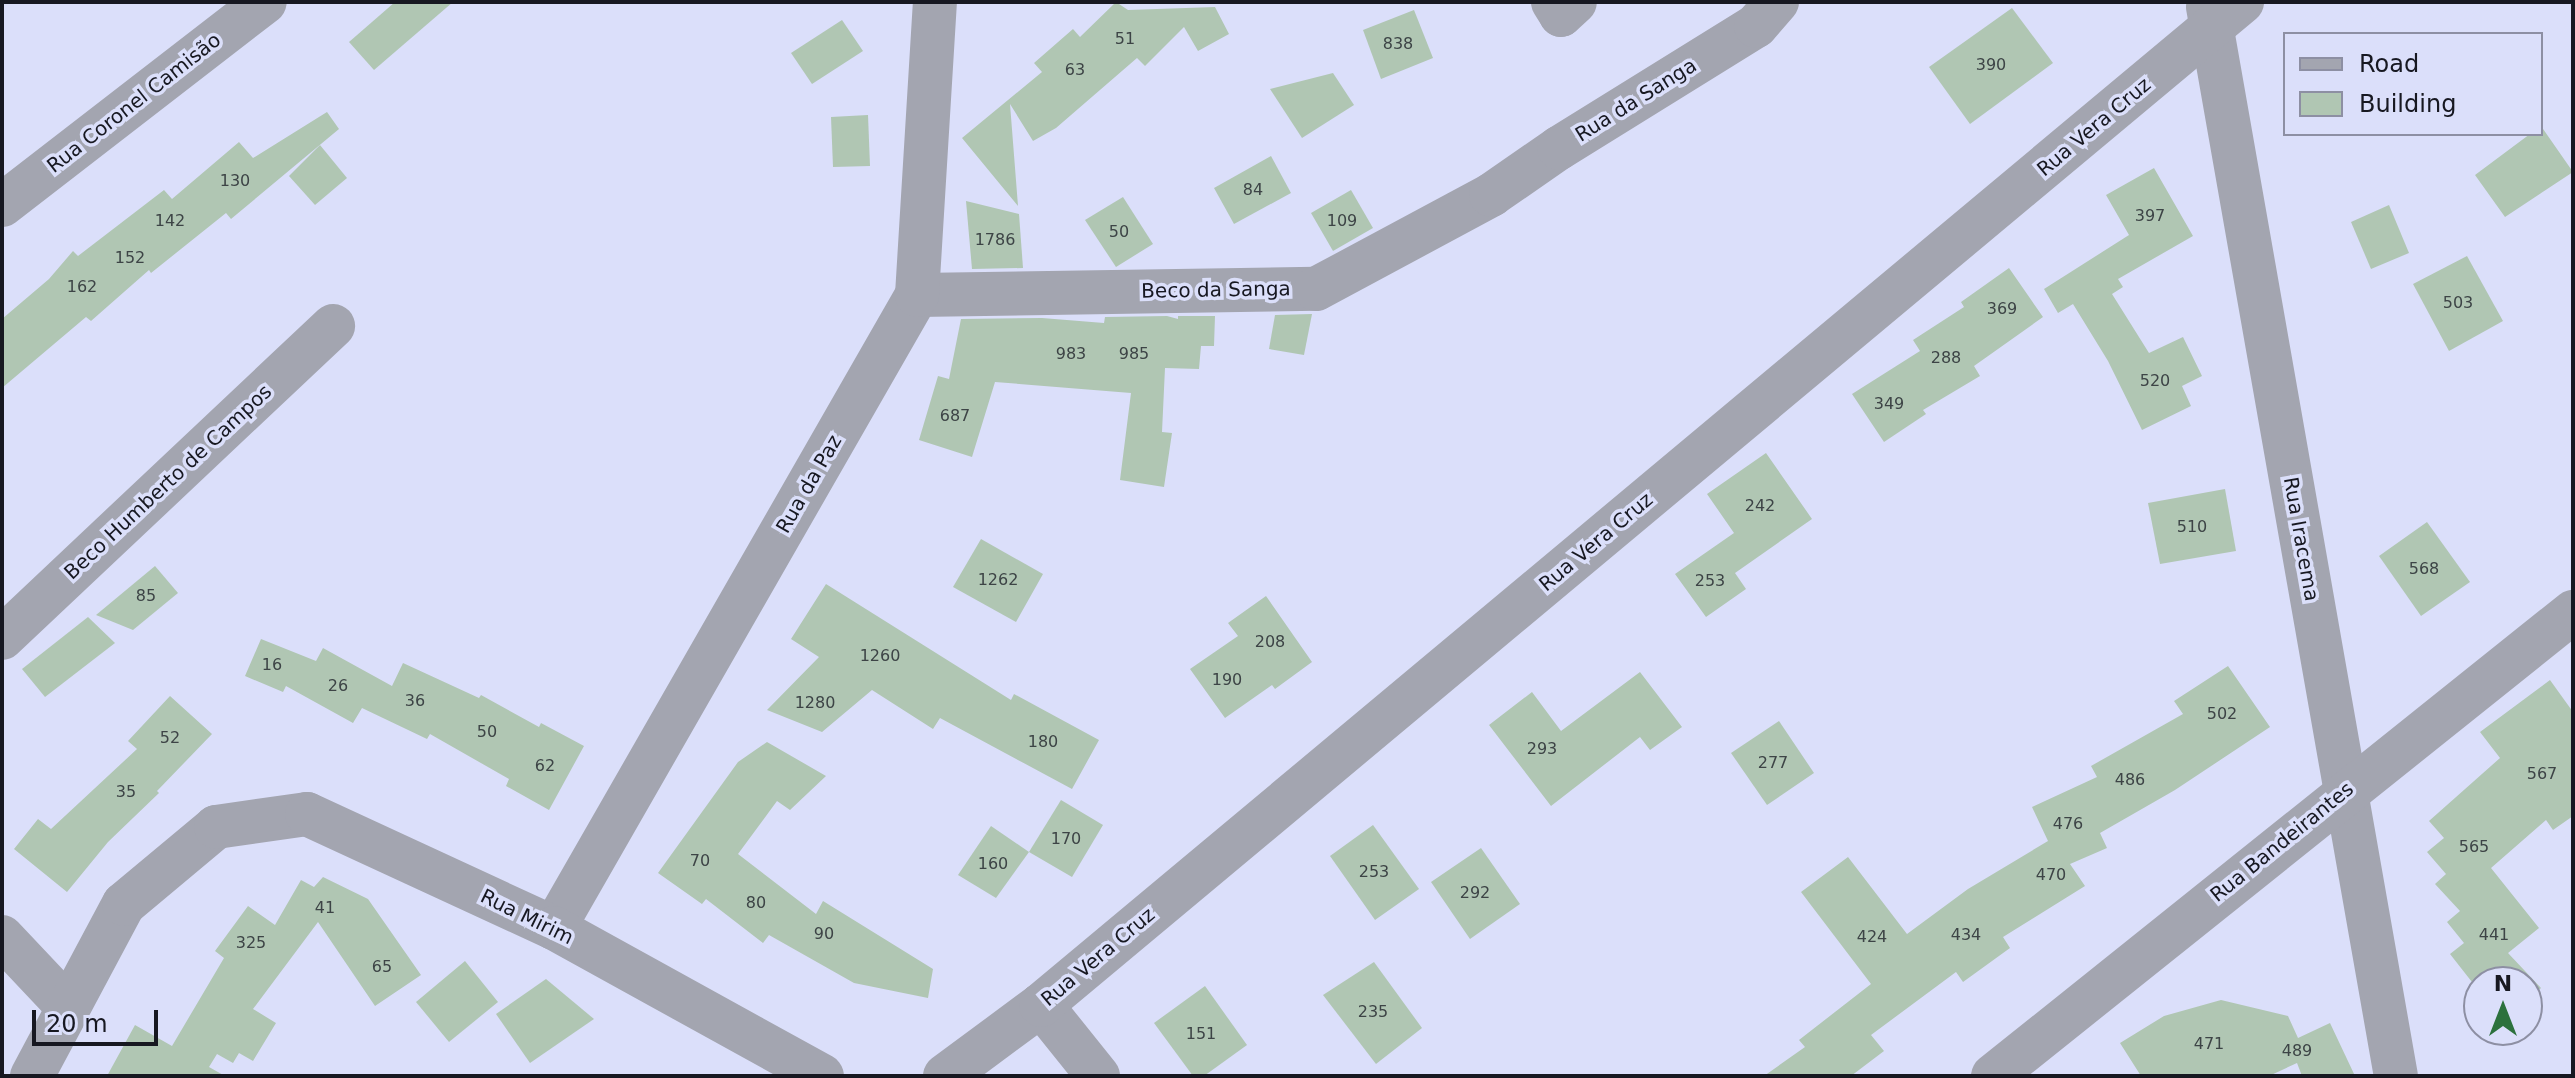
<!DOCTYPE html>
<meta charset="utf-8">
<style>
body{margin:0}
#map{position:relative;width:2575px;height:1078px;overflow:hidden;background:#dbdffa;font-family:"DejaVu Sans",sans-serif}
div>[style]{position:absolute}
.building>*{inset:0;background:#b0c6b3}
.minor>*{height:44px;margin:-22px;padding:0 22px;transform-origin:22px;border-radius:22px;background:#a3a5b0}
span{translate:-50% -50%;white-space:nowrap;text-align:center;line-height:1.15;-webkit-text-stroke:7px #dbdffa;paint-order:stroke}
.number-label{font-size:16px;color:#3d4446}
.number-label span{-webkit-text-stroke-width:0}
.street-label{font-size:20px;color:#171821}
.frame{position:absolute;inset:0;border:4px solid #171821;pointer-events:none}
.legend{position:absolute;left:2283px;top:32px;width:260px;height:104px;box-sizing:border-box;background:#dbdffa;border:2px solid #8d8fa3;margin:0;padding:10px 14px;list-style:none;font-size:24px;color:#171821}
.legend li{display:flex;align-items:center;gap:16px;height:40px}
.legend b{width:40px;border:2px solid #8d8fa3}
.north{position:absolute;left:2463px;top:966px;width:80px;height:80px;box-sizing:border-box;background:#dbdffa;border:2px solid #8d8fa3;border-radius:50%;rotate:0deg;font-size:22px;font-weight:700;line-height:32px;text-align:center;color:#171821}
.north::after{content:'';display:block;margin:auto;width:28px;height:36px;background:#2c713d;clip-path:polygon(50% 0,100% 100%,50% 72%,0 100%)}
.scale{position:absolute;left:32px;top:1010px;width:126px;height:36px;box-sizing:border-box;border:4px solid #171821;border-top:0;padding-left:10px;font-size:24px;line-height:28px;white-space:nowrap;color:#171821;-webkit-text-stroke:6px #dbdffa;paint-order:stroke}
</style>
<div id="map">
<div class="building">
<i style="clip-path:polygon(395px 2px,453px 2px,374px 70px,349px 42px)"></i>
<i style="clip-path:polygon(1116px 2px,1128px 10px,1215px 7px,1229px 34px,1198px 51px,1184px 27px,1145px 66px,1137px 58px,1056px 128px,1033px 141px,1010px 104px,1018px 206px,962px 138px,1042px 72px,1034px 63px,1073px 29px,1080px 37px)"></i>
<i style="clip-path:polygon(2012px 8px,2053px 63px,1970px 124px,1929px 67px)"></i>
<i style="clip-path:polygon(1414px 10px,1433px 58px,1381px 79px,1363px 30px)"></i>
<i style="clip-path:polygon(842px 20px,863px 51px,812px 84px,791px 53px)"></i>
<i style="clip-path:polygon(1333px 73px,1354px 105px,1302px 138px,1270px 89px)"></i>
<i style="clip-path:polygon(327px 112px,339px 129px,231px 219px,226px 213px,151px 273px,149px 270px,91px 321px,86px 317px,2px 388px,2px 319px,49px 279px,73px 251px,78px 256px,164px 190px,172px 199px,239px 142px,253px 158px)"></i>
<i style="clip-path:polygon(868px 115px,870px 166px,833px 167px,831px 117px)"></i>
<i style="clip-path:polygon(2541px 126px,2573px 172px,2505px 217px,2475px 175px,2530px 134px,2541px 134px)"></i>
<i style="clip-path:polygon(320px 145px,347px 178px,315px 205px,289px 176px)"></i>
<i style="clip-path:polygon(1271px 156px,1291px 193px,1234px 224px,1214px 188px)"></i>
<i style="clip-path:polygon(2154px 168px,2193px 236px,2118px 279px,2123px 287px,2112px 294px,2149px 353px,2183px 337px,2202px 376px,2182px 386px,2191px 406px,2142px 430px,2108px 361px,2073px 304px,2058px 313px,2044px 289px,2129px 235px,2106px 195px)"></i>
<i style="clip-path:polygon(1351px 190px,1373px 228px,1333px 251px,1311px 213px)"></i>
<i style="clip-path:polygon(1123px 197px,1153px 244px,1116px 267px,1085px 220px)"></i>
<i style="clip-path:polygon(966px 201px,1019px 214px,1023px 268px,972px 269px)"></i>
<i style="clip-path:polygon(2389px 205px,2409px 253px,2371px 269px,2351px 222px)"></i>
<i style="clip-path:polygon(2467px 256px,2503px 321px,2449px 351px,2413px 284px)"></i>
<i style="clip-path:polygon(2009px 268px,2043px 317px,1974px 366px,1980px 376px,1923px 410px,1926px 414px,1884px 442px,1852px 394px,1920px 351px,1913px 340px,1964px 307px,1961px 302px)"></i>
<i style="clip-path:polygon(1312px 314px,1304px 355px,1269px 349px,1275px 315px)"></i>
<i style="clip-path:polygon(1167px 316px,1178px 319px,1178px 316px,1215px 316px,1214px 346px,1201px 346px,1199px 369px,1165px 368px,1162px 432px,1172px 433px,1164px 487px,1120px 480px,1131px 393px,995px 382px,972px 457px,919px 440px,938px 376px,949px 379px,961px 319px,1042px 318px,1104px 323px,1105px 317px)"></i>
<i style="clip-path:polygon(1766px 453px,1812px 519px,1735px 573px,1746px 589px,1706px 617px,1675px 574px,1734px 533px,1707px 494px)"></i>
<i style="clip-path:polygon(2225px 489px,2236px 551px,2160px 564px,2148px 503px)"></i>
<i style="clip-path:polygon(2427px 522px,2470px 582px,2421px 616px,2379px 556px)"></i>
<i style="clip-path:polygon(981px 539px,1043px 574px,1016px 622px,953px 587px)"></i>
<i style="clip-path:polygon(155px 566px,178px 593px,133px 630px,96px 615px)"></i>
<i style="clip-path:polygon(826px 584px,1011px 700px,1014px 694px,1099px 740px,1072px 789px,940px 718px,933px 729px,872px 690px,822px 732px,767px 710px,819px 657px,791px 639px)"></i>
<i style="clip-path:polygon(1266px 596px,1312px 662px,1275px 689px,1272px 685px,1225px 718px,1190px 669px,1238px 636px,1228px 623px)"></i>
<i style="clip-path:polygon(88px 617px,115px 643px,45px 697px,22px 669px)"></i>
<i style="clip-path:polygon(261px 639px,316px 661px,323px 648px,392px 686px,403px 663px,479px 698px,481px 695px,539px 727px,541px 723px,584px 746px,549px 810px,506px 786px,509px 779px,430px 734px,427px 739px,362px 708px,353px 723px,286px 686px,283px 692px,245px 676px)"></i>
<i style="clip-path:polygon(2228px 666px,2270px 727px,2175px 790px,2100px 833px,2107px 848px,2070px 864px,2085px 886px,2003px 937px,2010px 948px,1963px 982px,1956px 972px,1871px 1035px,1884px 1051px,1851px 1076px,1764px 1076px,1805px 1047px,1799px 1040px,1871px 984px,1801px 892px,1848px 857px,1907px 934px,1968px 889px,2048px 841px,2032px 807px,2097px 777px,2091px 766px,2183px 714px,2174px 701px)"></i>
<i style="clip-path:polygon(1640px 672px,1682px 727px,1650px 750px,1640px 737px,1551px 806px,1489px 725px,1532px 692px,1561px 731px)"></i>
<i style="clip-path:polygon(2550px 680px,2573px 712px,2573px 816px,2553px 830px,2546px 820px,2491px 868px,2539px 928px,2508px 953px,2541px 988px,2527px 1001px,2527px 982px,2479px 982px,2479px 991px,2450px 954px,2464px 943px,2447px 922px,2460px 911px,2435px 884px,2446px 874px,2427px 852px,2444px 838px,2429px 821px,2500px 758px,2480px 732px)"></i>
<i style="clip-path:polygon(170px 696px,212px 734px,157px 791px,159px 793px,108px 842px,67px 892px,14px 849px,38px 819px,51px 829px,137px 749px,128px 741px)"></i>
<i style="clip-path:polygon(1779px 721px,1814px 773px,1767px 805px,1731px 753px)"></i>
<i style="clip-path:polygon(767px 742px,826px 776px,790px 810px,777px 801px,738px 854px,816px 914px,823px 901px,933px 969px,928px 998px,854px 983px,769px 935px,763px 943px,706px 899px,702px 904px,658px 873px,738px 762px)"></i>
<i style="clip-path:polygon(1061px 800px,1103px 825px,1072px 877px,1029px 852px)"></i>
<i style="clip-path:polygon(1373px 825px,1419px 889px,1375px 920px,1330px 856px)"></i>
<i style="clip-path:polygon(991px 826px,1029px 852px,996px 898px,958px 875px)"></i>
<i style="clip-path:polygon(1481px 848px,1520px 904px,1470px 939px,1431px 882px)"></i>
<i style="clip-path:polygon(323px 877px,368px 899px,421px 975px,375px 1006px,318px 922px,253px 1009px,276px 1023px,253px 1061px,239px 1053px,233px 1063px,217px 1054px,209px 1067px,225px 1076px,107px 1076px,135px 1025px,172px 1046px,224px 958px,215px 951px,248px 906px,275px 925px,301px 880px,314px 887px)"></i>
<i style="clip-path:polygon(465px 961px,498px 1002px,449px 1042px,416px 1002px)"></i>
<i style="clip-path:polygon(1374px 962px,1422px 1028px,1376px 1064px,1323px 995px)"></i>
<i style="clip-path:polygon(546px 979px,594px 1019px,530px 1063px,496px 1014px)"></i>
<i style="clip-path:polygon(1205px 986px,1247px 1045px,1204px 1076px,1193px 1076px,1154px 1023px)"></i>
<i style="clip-path:polygon(2221px 1000px,2288px 1016px,2298px 1038px,2330px 1023px,2355px 1076px,2302px 1076px,2297px 1063px,2269px 1076px,2141px 1076px,2120px 1043px,2164px 1016px)"></i>
</div>
<div class="minor">
<i style="left:1553px;top:2px;width:15px;rotate:58deg"></i>
<i style="left:1561px;top:15px;width:19px;rotate:-43deg"></i>
<i style="left:2208px;top:7px;width:1085px;rotate:80.03deg"></i>
<i style="left:2px;top:205px;width:332px;rotate:-37.7deg"></i>
<i style="left:917px;top:295px;width:399px;rotate:-0.9deg"></i>
<i style="left:1316px;top:289px;width:199px;rotate:-28.2deg"></i>
<i style="left:1491px;top:195px;width:83px;rotate:-34.7deg"></i>
<i style="left:1559px;top:148px;width:232px;rotate:-31.8deg"></i>
<i style="left:1756px;top:26px;width:32px;rotate:-49deg"></i>
<i style="left:2px;top:638px;width:455px;rotate:-43.3deg"></i>
<i style="left:554px;top:928px;width:730px;rotate:-60.17deg"></i>
<i style="left:917px;top:295px;width:294px;rotate:-86.5deg"></i>
<i style="left:2px;top:937px;width:96px;rotate:46.7deg"></i>
<i style="left:1041px;top:1005px;width:91px;rotate:51.2deg"></i>
<i style="left:32px;top:1076px;width:195px;rotate:-61.9deg"></i>
<i style="left:124px;top:904px;width:120px;rotate:-39.9deg"></i>
<i style="left:216px;top:827px;width:92px;rotate:-8.1deg"></i>
<i style="left:307px;top:814px;width:272px;rotate:24.8deg"></i>
<i style="left:554px;top:928px;width:306px;rotate:28.9deg"></i>
<i style="left:945px;top:1076px;width:119px;rotate:-36.5deg"></i>
<i style="left:1041px;top:1005px;width:1565px;rotate:-39.87deg"></i>
<i style="left:1993px;top:1076px;width:743px;rotate:-38.66deg"></i>
</div>
<div class="number-label">
<span style="left:1125px;top:39px">51</span>
<span style="left:1398px;top:44px">838</span>
<span style="left:1991px;top:65px">390</span>
<span style="left:1075px;top:70px">63</span>
<span style="left:235px;top:181px">130</span>
<span style="left:1253px;top:190px">84</span>
<span style="left:2150px;top:216px">397</span>
<span style="left:170px;top:221px">142</span>
<span style="left:1342px;top:221px">109</span>
<span style="left:1119px;top:232px">50</span>
<span style="left:995px;top:240px">1786</span>
<span style="left:130px;top:258px">152</span>
<span style="left:82px;top:287px">162</span>
<span style="left:2458px;top:303px">503</span>
<span style="left:2002px;top:309px">369</span>
<span style="left:1071px;top:354px">983</span>
<span style="left:1134px;top:354px">985</span>
<span style="left:1946px;top:358px">288</span>
<span style="left:2155px;top:381px">520</span>
<span style="left:1889px;top:404px">349</span>
<span style="left:955px;top:416px">687</span>
<span style="left:1760px;top:506px">242</span>
<span style="left:2192px;top:527px">510</span>
<span style="left:2424px;top:569px">568</span>
<span style="left:998px;top:580px">1262</span>
<span style="left:1710px;top:581px">253</span>
<span style="left:146px;top:596px">85</span>
<span style="left:1270px;top:642px">208</span>
<span style="left:880px;top:656px">1260</span>
<span style="left:272px;top:665px">16</span>
<span style="left:1227px;top:680px">190</span>
<span style="left:338px;top:686px">26</span>
<span style="left:415px;top:701px">36</span>
<span style="left:815px;top:703px">1280</span>
<span style="left:2222px;top:714px">502</span>
<span style="left:487px;top:732px">50</span>
<span style="left:170px;top:738px">52</span>
<span style="left:1043px;top:742px">180</span>
<span style="left:1542px;top:749px">293</span>
<span style="left:1773px;top:763px">277</span>
<span style="left:545px;top:766px">62</span>
<span style="left:2542px;top:774px">567</span>
<span style="left:2130px;top:780px">486</span>
<span style="left:126px;top:792px">35</span>
<span style="left:2068px;top:824px">476</span>
<span style="left:1066px;top:839px">170</span>
<span style="left:2474px;top:847px">565</span>
<span style="left:700px;top:861px">70</span>
<span style="left:993px;top:864px">160</span>
<span style="left:1374px;top:872px">253</span>
<span style="left:2051px;top:875px">470</span>
<span style="left:1475px;top:893px">292</span>
<span style="left:756px;top:903px">80</span>
<span style="left:325px;top:908px">41</span>
<span style="left:824px;top:934px">90</span>
<span style="left:1966px;top:935px">434</span>
<span style="left:2494px;top:935px">441</span>
<span style="left:1872px;top:937px">424</span>
<span style="left:251px;top:943px">325</span>
<span style="left:382px;top:967px">65</span>
<span style="left:1373px;top:1012px">235</span>
<span style="left:1201px;top:1034px">151</span>
<span style="left:2209px;top:1044px">471</span>
<span style="left:2297px;top:1051px">489</span>
</div>
<div class="street-label">
<span style="left:1636px;top:100px;rotate:-32deg">Rua da Sanga</span>
<span style="left:134px;top:103px;rotate:-38deg">Rua Coronel Camisão</span>
<span style="left:2094px;top:127px;rotate:-40deg">Rua Vera Cruz</span>
<span style="left:1216px;top:290px;rotate:-1deg">Beco da Sanga</span>
<span style="left:168px;top:482px;rotate:-43deg">Beco Humberto de Campos</span>
<span style="left:809px;top:484px;rotate:-60deg">Rua da Paz</span>
<span style="left:2301px;top:539px;rotate:80deg">Rua Iracema</span>
<span style="left:1596px;top:542px;rotate:-40deg">Rua Vera Cruz</span>
<span style="left:2282px;top:842px;rotate:-39deg">Rua Bandeirantes</span>
<span style="left:527px;top:917px;rotate:26deg">Rua Mirim</span>
<span style="left:1098px;top:957px;rotate:-40deg">Rua Vera Cruz</span>
</div>
<div class="frame"></div>
<ul class="legend">
<li><b style="height:10px;background:#a3a5b0"></b>Road</li>
<li><b style="height:22px;background:#b0c6b3"></b>Building</li>
</ul>
<div class="north">N</div>
<div class="scale">20 m</div>
</div>
